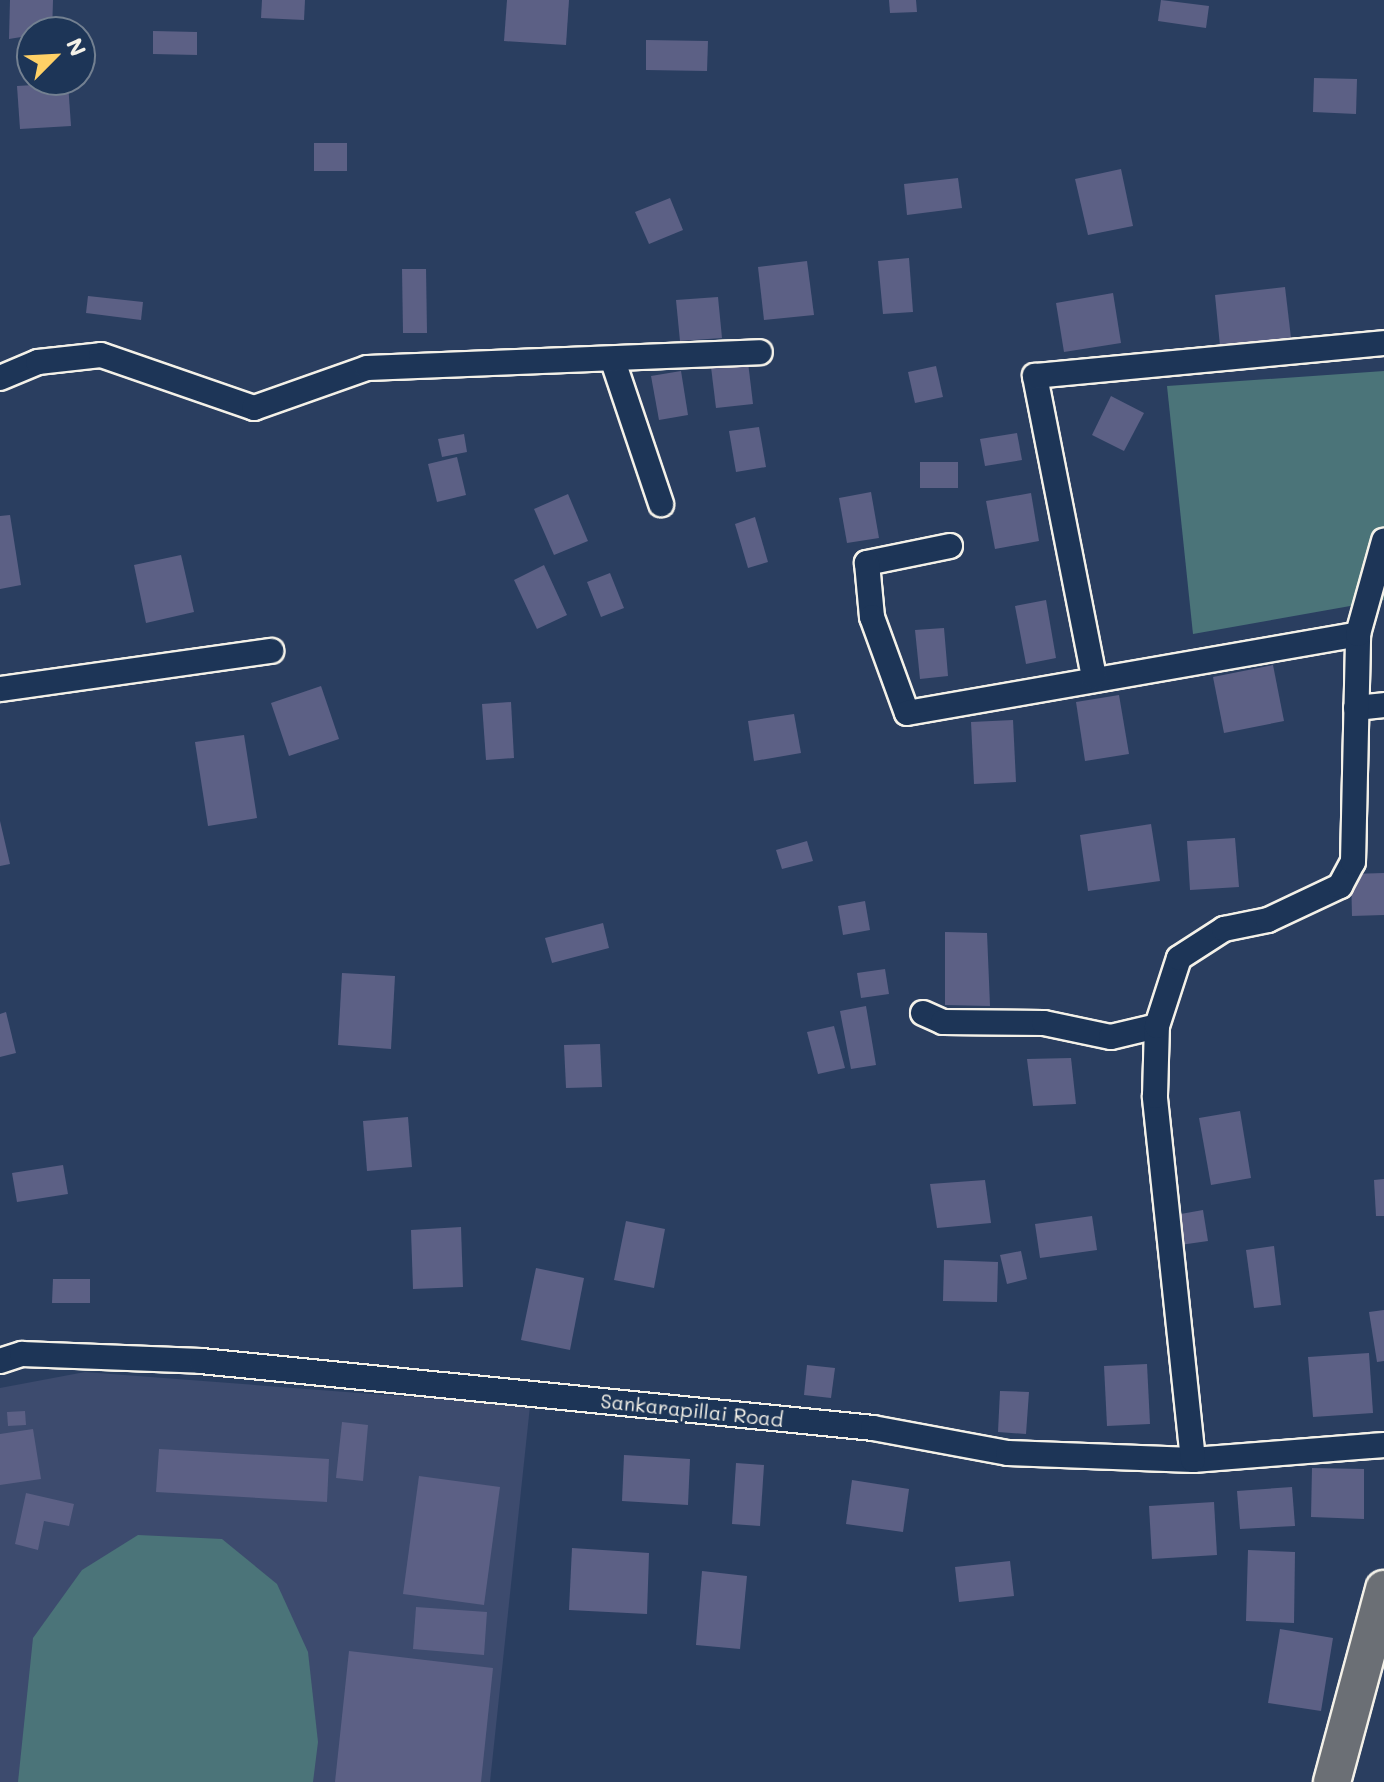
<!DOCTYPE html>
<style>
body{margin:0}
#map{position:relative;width:1384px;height:1782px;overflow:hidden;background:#2a3e60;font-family:Mali,sans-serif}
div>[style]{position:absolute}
.built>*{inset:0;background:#3d4b6e}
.green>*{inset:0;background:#4b7479}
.building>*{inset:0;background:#5c6085}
.roads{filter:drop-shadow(2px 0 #f4f1e8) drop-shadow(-2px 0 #f4f1e8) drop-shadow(0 2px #f4f1e8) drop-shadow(0 -2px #f4f1e8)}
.street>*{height:24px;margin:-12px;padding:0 12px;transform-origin:12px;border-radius:12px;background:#1d3557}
.primary>*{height:36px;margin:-18px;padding:0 18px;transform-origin:18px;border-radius:18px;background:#6b6f75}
span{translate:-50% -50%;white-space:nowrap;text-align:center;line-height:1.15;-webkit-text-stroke:6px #1d3557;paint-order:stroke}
.street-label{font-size:20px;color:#f4f1e8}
.north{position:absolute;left:16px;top:16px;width:80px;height:80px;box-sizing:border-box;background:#1d3557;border:2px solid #738091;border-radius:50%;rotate:66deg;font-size:22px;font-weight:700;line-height:32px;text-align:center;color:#f4f1e8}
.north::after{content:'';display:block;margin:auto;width:28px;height:36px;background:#ffd166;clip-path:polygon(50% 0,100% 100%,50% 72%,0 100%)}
</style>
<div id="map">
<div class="built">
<i style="clip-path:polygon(85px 1372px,530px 1406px,490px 1782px,0 1782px,0 1388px)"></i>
</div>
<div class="green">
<i style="clip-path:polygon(1384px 371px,1384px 600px,1193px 634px,1167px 386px)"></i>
<i style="clip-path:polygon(138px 1535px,222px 1539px,277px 1584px,308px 1652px,318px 1742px,313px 1782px,18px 1782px,33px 1638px,82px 1570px)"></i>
</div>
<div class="building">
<i style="clip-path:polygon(10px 0,53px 0,52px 32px,9px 39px)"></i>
<i style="clip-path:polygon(262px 0,305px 0,304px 20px,261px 18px)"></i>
<i style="clip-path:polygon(507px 0,569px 0,566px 45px,504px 41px)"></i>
<i style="clip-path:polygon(889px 0,916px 0,917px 12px,890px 13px)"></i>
<i style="clip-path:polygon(1161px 0,1209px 6px,1206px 28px,1158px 21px)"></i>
<i style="clip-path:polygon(153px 31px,197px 32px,197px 55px,153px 54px)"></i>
<i style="clip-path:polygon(646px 40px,708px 41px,707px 71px,646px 70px)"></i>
<i style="clip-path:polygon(1314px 78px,1357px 79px,1356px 114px,1313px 112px)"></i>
<i style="clip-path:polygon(68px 83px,71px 126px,20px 129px,17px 86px)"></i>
<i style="clip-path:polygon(314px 143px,347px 143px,347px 171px,314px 171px)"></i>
<i style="clip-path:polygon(1121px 169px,1133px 226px,1088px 235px,1075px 179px)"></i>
<i style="clip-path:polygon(958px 178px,962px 208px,907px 215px,904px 184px)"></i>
<i style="clip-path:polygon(670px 198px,683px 230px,649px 244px,635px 212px)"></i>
<i style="clip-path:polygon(909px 258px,913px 312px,883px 314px,878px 261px)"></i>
<i style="clip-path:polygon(807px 261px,814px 315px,764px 320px,758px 267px)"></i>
<i style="clip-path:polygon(402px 269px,426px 269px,427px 333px,403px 333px)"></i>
<i style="clip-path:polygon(1285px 287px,1291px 338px,1220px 346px,1215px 295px)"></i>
<i style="clip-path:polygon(1113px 293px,1121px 343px,1064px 352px,1056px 303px)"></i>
<i style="clip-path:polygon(88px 296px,143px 302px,141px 320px,86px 313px)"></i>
<i style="clip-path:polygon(718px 297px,722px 338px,680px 341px,676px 300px)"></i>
<i style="clip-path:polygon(748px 362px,753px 404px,716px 408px,711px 367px)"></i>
<i style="clip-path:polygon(936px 366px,943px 397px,915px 403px,908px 372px)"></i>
<i style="clip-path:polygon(681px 371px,688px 415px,659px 420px,651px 376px)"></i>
<i style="clip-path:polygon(1111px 396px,1144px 413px,1124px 451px,1092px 435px)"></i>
<i style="clip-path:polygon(759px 427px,766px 467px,736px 472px,729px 431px)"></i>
<i style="clip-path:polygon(1017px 433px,1022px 460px,985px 466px,980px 439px)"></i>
<i style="clip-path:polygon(464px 434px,467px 452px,442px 457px,438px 439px)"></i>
<i style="clip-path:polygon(457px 457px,466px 495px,437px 502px,428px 464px)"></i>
<i style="clip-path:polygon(920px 462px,958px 462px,958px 488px,920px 488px)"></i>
<i style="clip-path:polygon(871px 492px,879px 538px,847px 543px,839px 498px)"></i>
<i style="clip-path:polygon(1031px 493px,1039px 541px,995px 549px,986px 501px)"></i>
<i style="clip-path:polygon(568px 494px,588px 541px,554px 555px,534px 509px)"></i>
<i style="clip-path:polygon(10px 515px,21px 585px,0 589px,0 516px)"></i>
<i style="clip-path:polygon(755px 517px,768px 562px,748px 568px,735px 524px)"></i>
<i style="clip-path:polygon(181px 555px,194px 612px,146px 623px,134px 565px)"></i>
<i style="clip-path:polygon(544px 565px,567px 615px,537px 629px,514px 580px)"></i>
<i style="clip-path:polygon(610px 573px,624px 608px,601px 617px,587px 582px)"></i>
<i style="clip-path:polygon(1046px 600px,1056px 658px,1026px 664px,1015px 606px)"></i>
<i style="clip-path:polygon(944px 628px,948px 676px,920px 679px,915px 630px)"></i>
<i style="clip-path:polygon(1273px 665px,1284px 721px,1224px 733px,1213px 677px)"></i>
<i style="clip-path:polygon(321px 686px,339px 739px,289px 756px,271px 703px)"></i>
<i style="clip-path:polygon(1119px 695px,1129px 754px,1085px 761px,1076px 702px)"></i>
<i style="clip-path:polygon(511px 702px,514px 758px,486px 760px,482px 704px)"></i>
<i style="clip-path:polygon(794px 714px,801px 753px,754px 761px,748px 721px)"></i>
<i style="clip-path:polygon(1013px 720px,1016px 782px,974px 784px,971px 722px)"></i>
<i style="clip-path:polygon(244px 735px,257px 818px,208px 826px,195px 742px)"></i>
<i style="clip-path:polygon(0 821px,10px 864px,0 866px)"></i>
<i style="clip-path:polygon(1151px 824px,1160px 881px,1088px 891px,1080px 835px)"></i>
<i style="clip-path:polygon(1235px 838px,1239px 887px,1190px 890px,1187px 841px)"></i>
<i style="clip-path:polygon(807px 841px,813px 861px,782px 869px,776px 850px)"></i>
<i style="clip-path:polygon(1384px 873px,1384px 915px,1352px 916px,1351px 874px)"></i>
<i style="clip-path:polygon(865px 901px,870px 930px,843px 935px,838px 906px)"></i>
<i style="clip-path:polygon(603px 923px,609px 948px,552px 963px,545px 938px)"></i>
<i style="clip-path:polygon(945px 932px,987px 933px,990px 1006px,945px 1005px)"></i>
<i style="clip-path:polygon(885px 969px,889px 994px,861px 998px,857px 973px)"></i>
<i style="clip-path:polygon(342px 973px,395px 976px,391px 1049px,338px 1045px)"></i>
<i style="clip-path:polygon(866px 1006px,876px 1065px,851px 1069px,840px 1011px)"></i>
<i style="clip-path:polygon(6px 1012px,16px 1053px,0 1057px,0 1014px)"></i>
<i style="clip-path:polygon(834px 1026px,845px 1068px,818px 1074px,807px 1032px)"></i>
<i style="clip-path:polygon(600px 1044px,602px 1087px,566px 1088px,564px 1045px)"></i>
<i style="clip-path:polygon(1071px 1058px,1076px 1104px,1033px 1106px,1027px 1059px)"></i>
<i style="clip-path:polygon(1240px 1111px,1251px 1178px,1211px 1185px,1199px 1118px)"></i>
<i style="clip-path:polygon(408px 1117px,412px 1167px,367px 1171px,363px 1121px)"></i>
<i style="clip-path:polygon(63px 1165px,68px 1194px,17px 1202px,12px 1173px)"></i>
<i style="clip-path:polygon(1384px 1179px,1384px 1216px,1376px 1216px,1374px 1180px)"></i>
<i style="clip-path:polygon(985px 1180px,991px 1223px,937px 1228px,930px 1184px)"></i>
<i style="clip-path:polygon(1203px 1210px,1208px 1241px,1180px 1245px,1175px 1215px)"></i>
<i style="clip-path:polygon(1092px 1216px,1097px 1250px,1040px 1258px,1035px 1224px)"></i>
<i style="clip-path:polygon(626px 1221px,665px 1229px,654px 1288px,614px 1280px)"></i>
<i style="clip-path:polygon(461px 1227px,463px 1287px,413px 1289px,411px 1230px)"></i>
<i style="clip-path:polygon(1274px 1246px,1281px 1305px,1254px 1308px,1246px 1250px)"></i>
<i style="clip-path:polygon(1021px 1251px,1027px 1279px,1007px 1284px,1000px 1255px)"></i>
<i style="clip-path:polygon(944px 1260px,998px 1262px,997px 1302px,943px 1301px)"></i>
<i style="clip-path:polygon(536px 1268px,584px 1278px,570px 1350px,521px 1340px)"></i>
<i style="clip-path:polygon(53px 1279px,90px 1279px,90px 1303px,52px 1303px)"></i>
<i style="clip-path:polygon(1384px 1310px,1384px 1361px,1377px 1362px,1369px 1312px)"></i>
<i style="clip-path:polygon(1369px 1353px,1373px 1413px,1313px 1417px,1308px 1357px)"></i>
<i style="clip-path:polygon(1147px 1364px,1150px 1424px,1107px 1426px,1104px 1366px)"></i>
<i style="clip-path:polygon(807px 1365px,835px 1368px,831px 1398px,804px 1395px)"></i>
<i style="clip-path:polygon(1000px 1391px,1029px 1392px,1026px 1434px,998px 1432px)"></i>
<i style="clip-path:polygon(25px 1411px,26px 1425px,8px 1426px,7px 1412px)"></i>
<i style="clip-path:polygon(342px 1422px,368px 1425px,363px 1481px,336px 1478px)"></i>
<i style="clip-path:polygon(33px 1429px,41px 1479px,0 1485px,0 1434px)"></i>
<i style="clip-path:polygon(159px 1449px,329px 1459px,327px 1502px,156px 1492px)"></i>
<i style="clip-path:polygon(624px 1455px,690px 1459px,688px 1505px,622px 1501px)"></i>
<i style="clip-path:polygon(736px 1463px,764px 1465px,760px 1526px,732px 1524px)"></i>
<i style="clip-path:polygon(1312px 1468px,1364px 1469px,1364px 1519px,1311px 1517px)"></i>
<i style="clip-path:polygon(419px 1476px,500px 1487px,484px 1605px,403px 1594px)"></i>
<i style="clip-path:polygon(852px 1480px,909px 1489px,903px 1532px,846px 1524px)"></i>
<i style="clip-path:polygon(1292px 1487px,1295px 1526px,1240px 1529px,1237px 1491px)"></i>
<i style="clip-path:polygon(26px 1493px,74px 1504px,69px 1526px,44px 1521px,38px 1550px,15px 1544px)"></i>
<i style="clip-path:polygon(1214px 1502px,1217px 1555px,1152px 1559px,1149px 1506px)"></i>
<i style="clip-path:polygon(572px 1548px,649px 1553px,647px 1614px,569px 1610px)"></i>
<i style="clip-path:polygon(1248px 1550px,1295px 1552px,1294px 1623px,1246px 1621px)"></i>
<i style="clip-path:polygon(1010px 1561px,1014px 1596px,959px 1602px,955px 1567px)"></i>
<i style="clip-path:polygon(702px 1571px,747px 1576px,740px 1649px,696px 1645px)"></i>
<i style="clip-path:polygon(416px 1607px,487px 1612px,484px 1655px,413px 1649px)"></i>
<i style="clip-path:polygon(1280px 1629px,1333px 1638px,1321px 1711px,1268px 1703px)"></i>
<i style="clip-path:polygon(349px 1651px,493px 1668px,481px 1782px,335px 1782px)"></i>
</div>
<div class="roads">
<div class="street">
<i style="left:614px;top:364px;width:148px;rotate:71.4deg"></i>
<i style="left:0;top:378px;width:41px;rotate:-22.8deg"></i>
<i style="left:38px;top:362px;width:63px;rotate:-6.3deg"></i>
<i style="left:101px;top:355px;width:162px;rotate:19.1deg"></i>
<i style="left:254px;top:408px;width:120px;rotate:-19.5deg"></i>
<i style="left:367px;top:368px;width:393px;rotate:-2.3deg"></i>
<i style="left:950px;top:546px;width:85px;rotate:168.4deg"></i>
<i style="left:867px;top:563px;width:54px;rotate:84.7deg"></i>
<i style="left:872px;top:617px;width:102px;rotate:70deg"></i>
<i style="left:907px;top:713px;width:458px;rotate:-9.9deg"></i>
<i style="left:1094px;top:677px;width:307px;rotate:-101.1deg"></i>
<i style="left:1035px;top:376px;width:351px;rotate:-5.4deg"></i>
<i style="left:0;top:689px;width:274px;rotate:-8deg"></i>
<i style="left:1356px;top:708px;width:28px;rotate:-6deg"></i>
<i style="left:923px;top:1013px;width:22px;rotate:24deg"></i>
<i style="left:943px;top:1022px;width:101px;rotate:0.6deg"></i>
<i style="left:1044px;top:1023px;width:68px;rotate:11.8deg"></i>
<i style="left:1111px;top:1037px;width:47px;rotate:-13.4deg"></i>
<i style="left:0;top:1361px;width:23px;rotate:-18deg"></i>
<i style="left:22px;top:1354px;width:179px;rotate:2.2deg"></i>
<i style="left:201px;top:1361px;width:675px;rotate:5.69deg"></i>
<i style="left:873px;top:1428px;width:137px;rotate:10.5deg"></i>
<i style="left:1008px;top:1453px;width:185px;rotate:2.2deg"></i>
<i style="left:1193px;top:1460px;width:192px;rotate:-4.5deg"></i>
<i style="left:1193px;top:1460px;width:366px;rotate:-96deg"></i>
<i style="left:1155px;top:1096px;width:70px;rotate:-88.4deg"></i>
<i style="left:1157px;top:1026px;width:71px;rotate:-72.1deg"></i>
<i style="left:1179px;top:958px;width:54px;rotate:-32.8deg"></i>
<i style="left:1224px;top:929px;width:45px;rotate:-11.6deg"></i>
<i style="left:1268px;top:920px;width:80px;rotate:-25.3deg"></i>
<i style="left:1340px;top:886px;width:27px;rotate:-62deg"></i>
<i style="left:1353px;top:862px;width:228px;rotate:-88.7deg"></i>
<i style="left:1358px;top:634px;width:97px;rotate:-74.4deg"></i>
</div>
<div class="primary">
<i style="left:1332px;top:1782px;width:200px;rotate:-74.9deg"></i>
</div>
</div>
<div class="street-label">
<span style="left:692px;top:1410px;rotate:6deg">Sankarapillai Road</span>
</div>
<div class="north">N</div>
</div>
